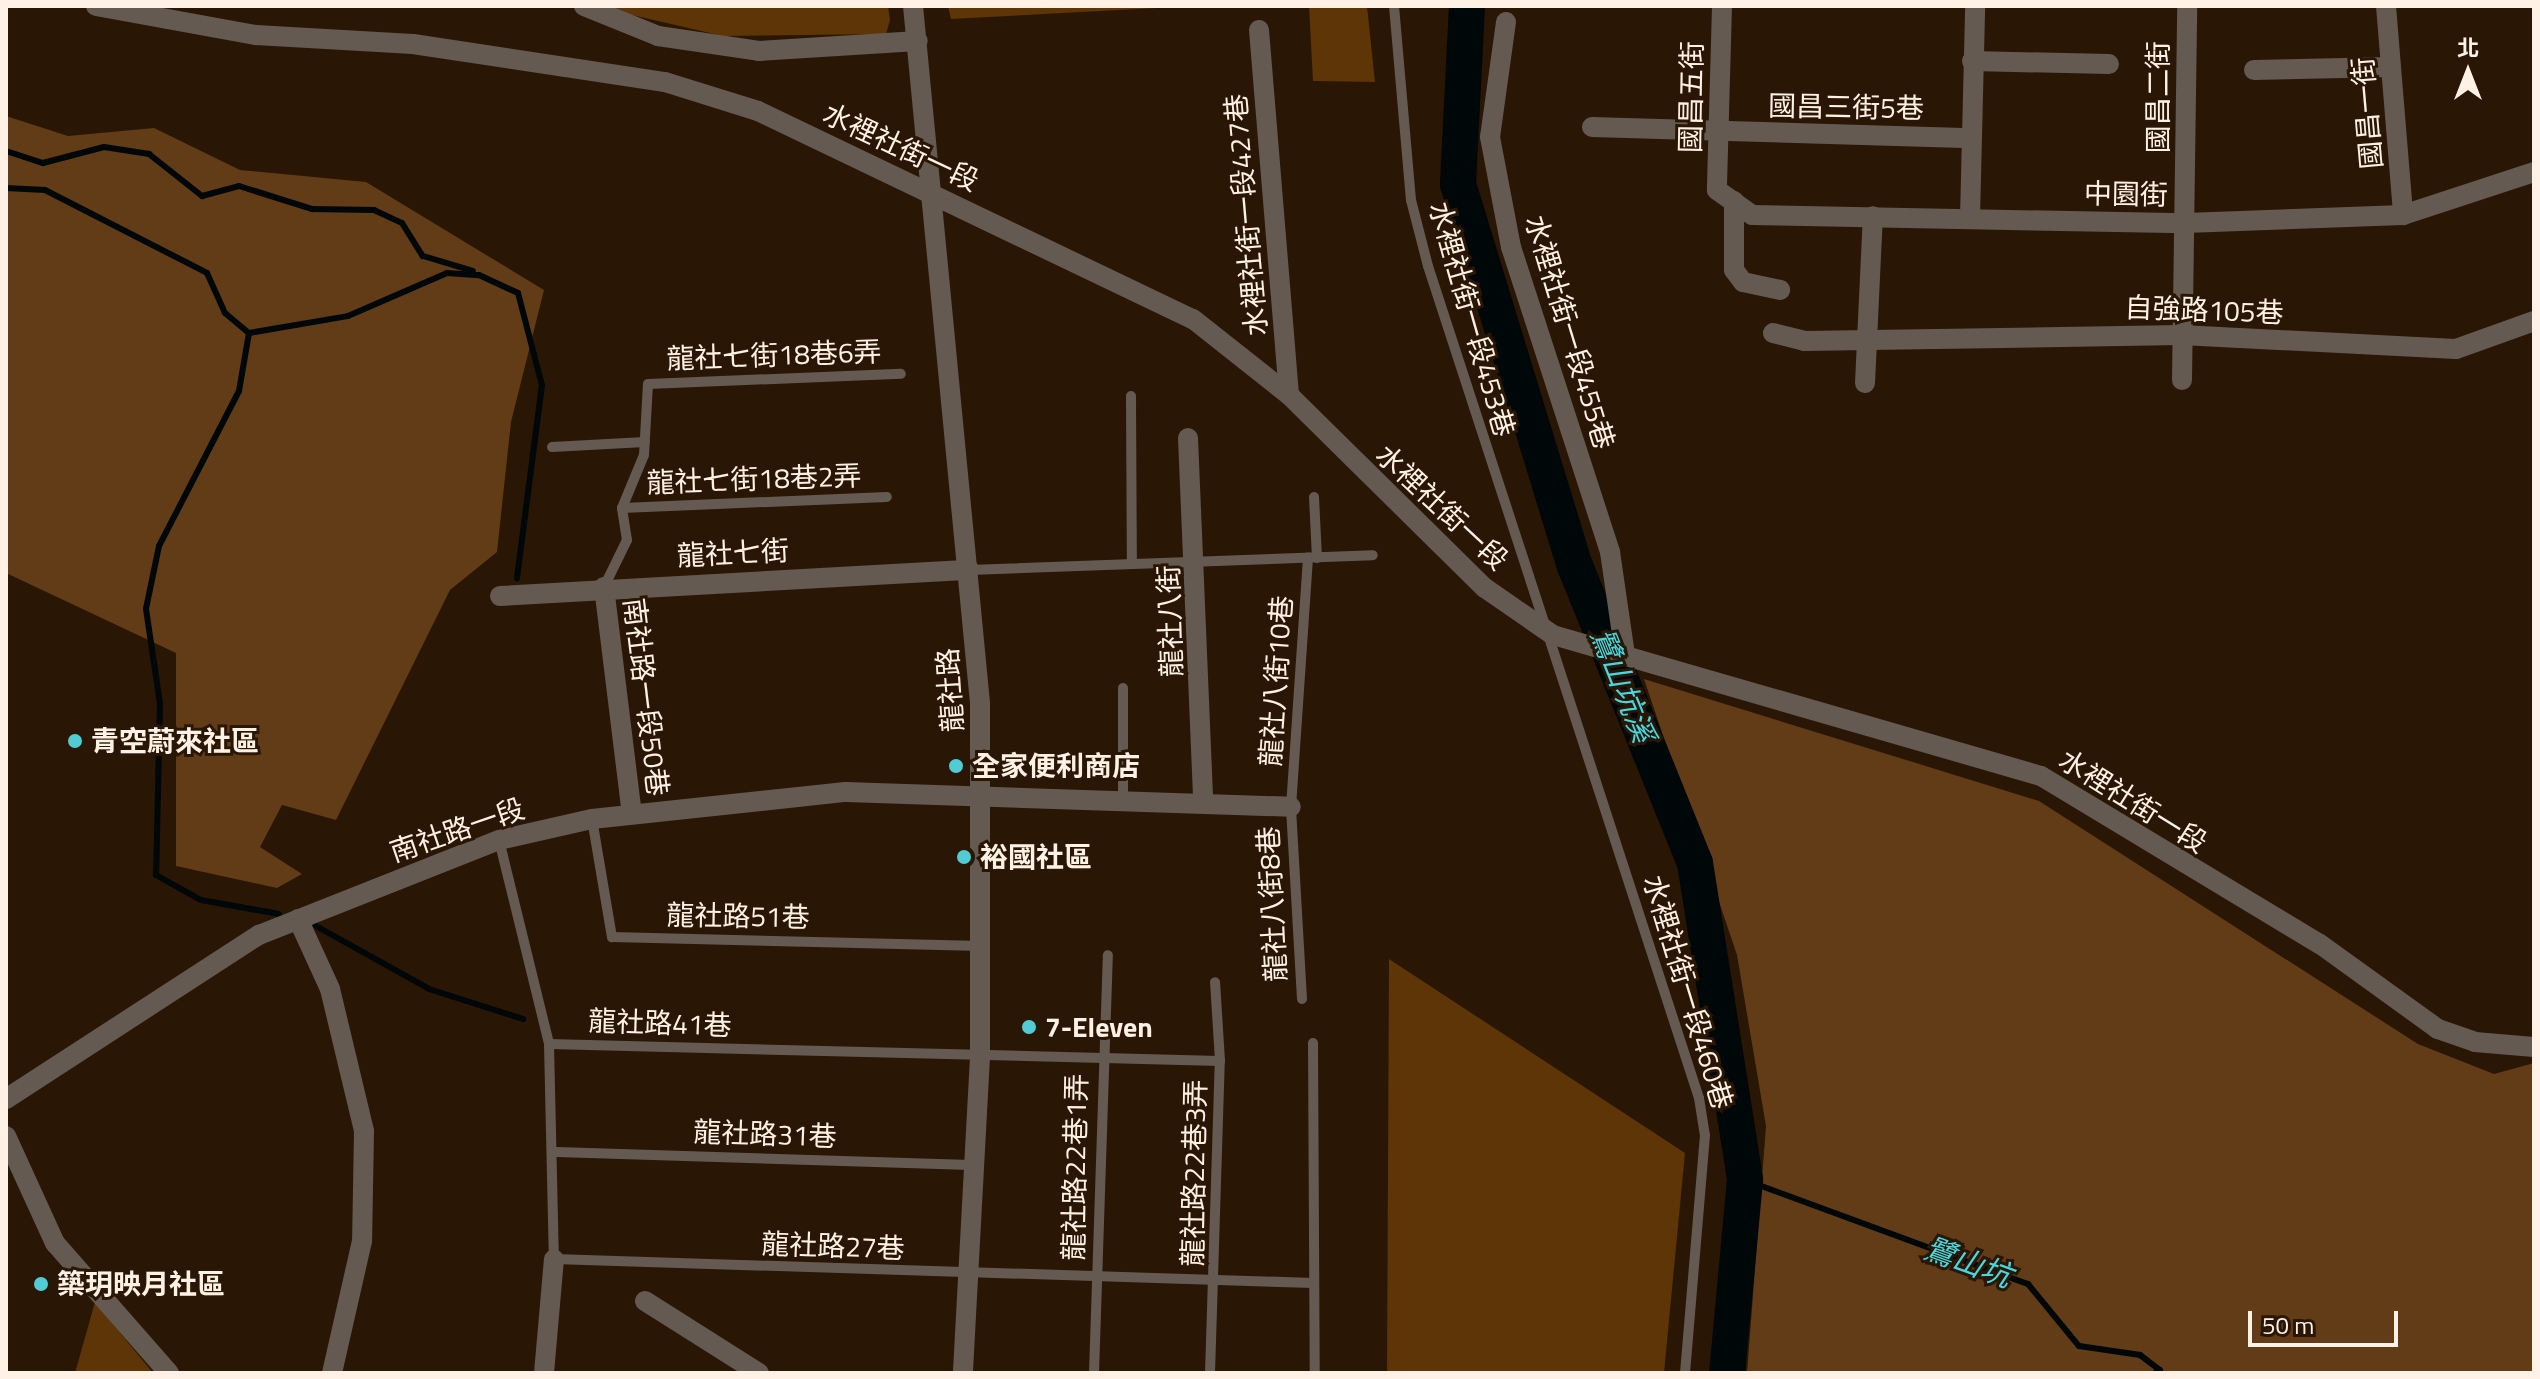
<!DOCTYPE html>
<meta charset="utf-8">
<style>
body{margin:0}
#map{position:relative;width:2540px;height:1379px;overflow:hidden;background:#2a1604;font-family:"Titillium Web","Noto Sans TC",sans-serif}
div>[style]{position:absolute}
.green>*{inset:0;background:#5d3506}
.forest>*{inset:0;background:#613c17}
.stream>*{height:6px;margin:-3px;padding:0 3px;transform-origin:3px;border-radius:3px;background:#000708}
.river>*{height:36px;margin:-18px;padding:0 18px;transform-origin:18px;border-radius:18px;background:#000708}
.lane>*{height:10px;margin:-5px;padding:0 5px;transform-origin:5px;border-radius:5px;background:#645a51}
.street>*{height:20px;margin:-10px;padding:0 10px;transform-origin:10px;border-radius:10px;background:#645a51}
.dots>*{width:22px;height:22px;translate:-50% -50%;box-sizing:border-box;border:4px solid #2a1604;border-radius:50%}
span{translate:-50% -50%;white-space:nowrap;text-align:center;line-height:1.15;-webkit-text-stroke:6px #2a1604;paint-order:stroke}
.street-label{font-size:28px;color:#fff1e5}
.poi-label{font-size:28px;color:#fff1e5;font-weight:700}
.left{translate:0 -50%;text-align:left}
.water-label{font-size:30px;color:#46d8e1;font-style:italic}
.frame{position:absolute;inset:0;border:8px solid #fff1e5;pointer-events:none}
.north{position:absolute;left:2428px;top:32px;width:80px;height:80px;-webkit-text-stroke:6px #2a1604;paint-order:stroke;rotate:0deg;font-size:22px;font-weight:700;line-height:32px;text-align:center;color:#fff1e5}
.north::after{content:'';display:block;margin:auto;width:28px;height:36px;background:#fff1e5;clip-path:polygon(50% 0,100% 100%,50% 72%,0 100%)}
.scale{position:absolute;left:2248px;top:1311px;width:150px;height:36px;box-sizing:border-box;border:4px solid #fff1e5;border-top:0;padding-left:10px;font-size:24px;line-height:28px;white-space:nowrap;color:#fff1e5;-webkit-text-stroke:6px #2a1604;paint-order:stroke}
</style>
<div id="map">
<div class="green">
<i style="clip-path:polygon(593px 6px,888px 6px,890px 20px,886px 34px,723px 36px)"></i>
<i style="clip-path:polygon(948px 6px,1194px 6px,951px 19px)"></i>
<i style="clip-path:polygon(1309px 6px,1367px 6px,1375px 82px,1313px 81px)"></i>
<i style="clip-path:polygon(1389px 959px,1685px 1153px,1664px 1373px,1387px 1373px)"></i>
<i style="clip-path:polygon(95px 1302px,153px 1373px,75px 1373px)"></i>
</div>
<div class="forest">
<i style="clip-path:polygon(6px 116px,68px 136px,154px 128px,240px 170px,366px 182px,544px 290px,511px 422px,497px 552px,450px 590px,336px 820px,282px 805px,260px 847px,302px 874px,277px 888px,176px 866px,176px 653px,6px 573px)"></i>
<i style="clip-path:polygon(1644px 679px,2039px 801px,2418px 1044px,2494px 1074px,2534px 1063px,2534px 1373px,1747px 1373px,1766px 1126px,1737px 955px)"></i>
</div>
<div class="stream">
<i style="left:6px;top:151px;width:39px;rotate:18deg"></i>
<i style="left:43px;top:163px;width:63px;rotate:-14.7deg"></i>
<i style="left:104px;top:147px;width:46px;rotate:8.8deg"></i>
<i style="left:149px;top:154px;width:68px;rotate:38.4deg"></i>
<i style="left:202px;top:196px;width:38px;rotate:-15deg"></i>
<i style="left:239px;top:186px;width:77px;rotate:17.5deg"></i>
<i style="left:312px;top:209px;width:62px;rotate:0.9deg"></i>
<i style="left:374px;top:210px;width:31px;rotate:25deg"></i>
<i style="left:402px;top:223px;width:39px;rotate:58deg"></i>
<i style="left:423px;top:256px;width:52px;rotate:16.7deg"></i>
<i style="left:6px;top:188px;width:39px;rotate:3deg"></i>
<i style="left:45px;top:190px;width:182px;rotate:27.1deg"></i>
<i style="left:207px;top:273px;width:44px;rotate:65.8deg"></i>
<i style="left:225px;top:313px;width:31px;rotate:40deg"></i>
<i style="left:249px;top:333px;width:100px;rotate:-9.7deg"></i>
<i style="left:348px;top:316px;width:108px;rotate:-23.5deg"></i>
<i style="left:447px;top:273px;width:32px;rotate:4deg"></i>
<i style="left:479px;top:275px;width:43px;rotate:24.8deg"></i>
<i style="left:518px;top:293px;width:95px;rotate:75.4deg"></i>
<i style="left:542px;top:385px;width:195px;rotate:97.4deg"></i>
<i style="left:249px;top:333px;width:59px;rotate:99.8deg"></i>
<i style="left:239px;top:391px;width:174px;rotate:117.3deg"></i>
<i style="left:159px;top:546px;width:64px;rotate:101.7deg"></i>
<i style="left:146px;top:609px;width:96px;rotate:81.6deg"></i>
<i style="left:160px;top:704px;width:171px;rotate:91.3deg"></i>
<i style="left:156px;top:875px;width:51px;rotate:29.1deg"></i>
<i style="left:201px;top:900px;width:79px;rotate:10.2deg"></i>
<i style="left:316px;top:926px;width:129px;rotate:29.1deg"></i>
<i style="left:429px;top:989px;width:99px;rotate:17.7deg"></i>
<i style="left:1745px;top:1180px;width:302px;rotate:20.2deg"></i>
<i style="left:2028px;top:1284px;width:80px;rotate:50.6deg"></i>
<i style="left:2079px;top:1346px;width:62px;rotate:8.4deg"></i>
<i style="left:2140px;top:1355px;width:25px;rotate:37deg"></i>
<i style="left:2160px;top:1370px;width:6px;rotate:149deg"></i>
</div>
<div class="river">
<i style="left:1467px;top:6px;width:178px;rotate:92.9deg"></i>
<i style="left:1458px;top:184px;width:400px;rotate:73deg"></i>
<i style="left:1575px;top:566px;width:320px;rotate:68deg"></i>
<i style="left:1695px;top:863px;width:321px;rotate:81deg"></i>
<i style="left:1745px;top:1180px;width:194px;rotate:95.3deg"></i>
</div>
<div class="lane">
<i style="left:1394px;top:6px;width:195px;rotate:85deg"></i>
<i style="left:1411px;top:200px;width:68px;rotate:75.6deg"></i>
<i style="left:1428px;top:266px;width:875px;rotate:71.96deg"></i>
<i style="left:1699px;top:1098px;width:37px;rotate:81deg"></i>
<i style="left:1705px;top:1135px;width:239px;rotate:94.8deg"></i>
<i style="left:1131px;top:396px;width:168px;rotate:89.7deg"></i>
<i style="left:552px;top:447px;width:93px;rotate:-3.1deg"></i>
<i style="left:1314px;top:497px;width:61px;rotate:87.2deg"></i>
<i style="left:622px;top:508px;width:265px;rotate:-2.4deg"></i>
<i style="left:969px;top:570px;width:404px;rotate:-2.1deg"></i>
<i style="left:604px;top:587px;width:52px;rotate:-63.9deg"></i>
<i style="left:627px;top:540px;width:32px;rotate:-99deg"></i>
<i style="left:622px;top:508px;width:57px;rotate:-67.5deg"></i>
<i style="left:644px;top:455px;width:71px;rotate:-86.8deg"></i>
<i style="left:648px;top:384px;width:253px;rotate:-2.3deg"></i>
<i style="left:1123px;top:799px;width:111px;rotate:-90deg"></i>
<i style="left:592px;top:819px;width:120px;rotate:80.4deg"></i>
<i style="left:612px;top:937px;width:370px;rotate:1.4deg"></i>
<i style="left:499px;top:840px;width:210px;rotate:76.2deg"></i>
<i style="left:549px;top:1044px;width:215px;rotate:88.7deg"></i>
<i style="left:554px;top:1259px;width:760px;rotate:1.81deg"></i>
<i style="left:1302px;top:999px;width:192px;rotate:-93.3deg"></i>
<i style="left:1291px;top:807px;width:250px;rotate:-86.1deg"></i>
<i style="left:1313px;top:1043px;width:330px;rotate:89.7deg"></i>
<i style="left:549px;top:1044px;width:671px;rotate:1.45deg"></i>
<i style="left:557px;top:1152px;width:414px;rotate:1.8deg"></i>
<i style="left:1094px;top:1373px;width:418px;rotate:-88.1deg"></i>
<i style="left:1210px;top:1373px;width:312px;rotate:-88.2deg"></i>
<i style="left:1220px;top:1061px;width:79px;rotate:-93.6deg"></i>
</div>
<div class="street">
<i style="left:96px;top:6px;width:163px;rotate:10.3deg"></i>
<i style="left:256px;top:35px;width:157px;rotate:3.3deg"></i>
<i style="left:413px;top:44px;width:255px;rotate:8.6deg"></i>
<i style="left:665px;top:82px;width:97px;rotate:17.3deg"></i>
<i style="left:758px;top:111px;width:482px;rotate:25.6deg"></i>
<i style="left:1193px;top:319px;width:122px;rotate:38.4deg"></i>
<i style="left:1289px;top:395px;width:275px;rotate:44.6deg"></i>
<i style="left:1485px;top:588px;width:83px;rotate:34.7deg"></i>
<i style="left:1553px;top:635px;width:508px;rotate:16.12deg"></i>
<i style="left:2041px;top:776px;width:326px;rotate:31.1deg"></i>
<i style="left:2320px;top:944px;width:145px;rotate:35.8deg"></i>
<i style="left:2438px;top:1029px;width:39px;rotate:19deg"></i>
<i style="left:2475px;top:1042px;width:59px;rotate:4.8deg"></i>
<i style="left:584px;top:6px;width:80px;rotate:22.1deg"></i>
<i style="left:658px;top:36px;width:102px;rotate:8.4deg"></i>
<i style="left:759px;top:51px;width:159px;rotate:-3.6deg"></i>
<i style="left:913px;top:6px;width:700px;rotate:84.51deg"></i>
<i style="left:980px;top:703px;width:354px;rotate:90deg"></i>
<i style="left:980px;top:1057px;width:316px;rotate:93.1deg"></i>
<i style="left:1722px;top:6px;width:184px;rotate:91.6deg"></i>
<i style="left:1717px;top:190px;width:43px;rotate:35.5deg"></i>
<i style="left:1752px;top:215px;width:433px;rotate:1.1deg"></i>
<i style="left:2185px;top:223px;width:218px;rotate:-2.1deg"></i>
<i style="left:2403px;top:215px;width:138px;rotate:-18.2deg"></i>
<i style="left:2386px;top:6px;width:210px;rotate:85.3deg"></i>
<i style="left:1506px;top:22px;width:116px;rotate:97.9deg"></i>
<i style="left:1490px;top:137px;width:112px;rotate:79.2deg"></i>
<i style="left:1511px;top:247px;width:321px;rotate:72deg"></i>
<i style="left:1610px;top:552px;width:104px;rotate:81.7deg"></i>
<i style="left:1259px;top:30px;width:366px;rotate:85.3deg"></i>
<i style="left:1972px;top:61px;width:137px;rotate:1.3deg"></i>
<i style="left:2254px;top:70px;width:137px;rotate:-1.3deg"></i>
<i style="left:1592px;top:127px;width:380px;rotate:1.7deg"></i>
<i style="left:1734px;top:201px;width:69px;rotate:90deg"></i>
<i style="left:1734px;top:270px;width:15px;rotate:53deg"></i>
<i style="left:1743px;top:282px;width:38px;rotate:12deg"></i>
<i style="left:1970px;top:218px;width:212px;rotate:-88.6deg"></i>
<i style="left:1773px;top:333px;width:32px;rotate:14deg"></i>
<i style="left:1804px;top:341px;width:377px;rotate:-0.9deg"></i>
<i style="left:2181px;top:335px;width:275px;rotate:2.9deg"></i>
<i style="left:2456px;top:349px;width:83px;rotate:-19.7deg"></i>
<i style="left:2182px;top:380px;width:374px;rotate:-89.2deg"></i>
<i style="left:1865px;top:383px;width:167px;rotate:-87.3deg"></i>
<i style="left:1188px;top:438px;width:365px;rotate:87.6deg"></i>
<i style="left:604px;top:587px;width:229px;rotate:83deg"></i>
<i style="left:500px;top:596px;width:470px;rotate:-3.2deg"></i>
<i style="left:298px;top:919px;width:77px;rotate:65.4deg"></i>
<i style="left:330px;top:989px;width:146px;rotate:76.5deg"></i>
<i style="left:364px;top:1131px;width:110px;rotate:91deg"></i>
<i style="left:362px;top:1241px;width:135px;rotate:102.8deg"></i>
<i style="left:6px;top:1099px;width:302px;rotate:-33deg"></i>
<i style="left:259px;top:935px;width:258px;rotate:-21.6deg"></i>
<i style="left:499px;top:840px;width:95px;rotate:-12.7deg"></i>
<i style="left:592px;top:819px;width:255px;rotate:-6.1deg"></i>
<i style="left:846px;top:792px;width:445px;rotate:1.9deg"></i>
<i style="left:6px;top:1136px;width:118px;rotate:65.4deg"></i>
<i style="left:55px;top:1243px;width:173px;rotate:48.8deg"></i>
<i style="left:645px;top:1301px;width:135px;rotate:32.3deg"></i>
<i style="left:544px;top:1373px;width:114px;rotate:-85deg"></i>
</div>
<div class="dots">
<i style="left:75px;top:741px;background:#51ccd4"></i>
<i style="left:956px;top:766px;background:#51ccd4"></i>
<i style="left:964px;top:857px;background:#51ccd4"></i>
<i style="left:1029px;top:1027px;background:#51ccd4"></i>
<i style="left:41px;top:1284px;background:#51ccd4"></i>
</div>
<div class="street-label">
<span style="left:1691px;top:97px;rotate:-89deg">國昌五街</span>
<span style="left:2158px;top:97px;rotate:-90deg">國昌二街</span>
<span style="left:1846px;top:107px;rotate:1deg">國昌三街5巷</span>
<span style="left:2367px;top:113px;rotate:-95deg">國昌一街</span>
<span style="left:901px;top:147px;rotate:25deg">水裡社街一段</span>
<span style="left:2126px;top:194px;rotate:1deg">中園街</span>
<span style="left:1246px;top:215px;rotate:-95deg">水裡社街一段427巷</span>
<span style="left:2204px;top:310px;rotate:2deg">自強路105巷</span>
<span style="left:1472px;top:319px;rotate:74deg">水裡社街一段453巷</span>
<span style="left:1570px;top:332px;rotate:73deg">水裡社街一段455巷</span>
<span style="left:774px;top:355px;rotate:-2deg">龍社七街18巷6弄</span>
<span style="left:754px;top:479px;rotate:-2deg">龍社七街18巷2弄</span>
<span style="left:1442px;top:507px;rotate:43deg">水裡社街一段</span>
<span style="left:733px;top:553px;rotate:-3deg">龍社七街</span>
<span style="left:1170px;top:621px;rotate:-92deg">龍社八街</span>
<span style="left:1276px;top:681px;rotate:-86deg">龍社八街10巷</span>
<span style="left:950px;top:690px;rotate:-94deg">龍社路</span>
<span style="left:646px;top:697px;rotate:83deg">南社路一段50巷</span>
<span style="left:2133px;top:801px;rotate:32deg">水裡社街一段</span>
<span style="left:457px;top:830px;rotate:-19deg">南社路一段</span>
<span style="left:1272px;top:904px;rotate:-93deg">龍社八街8巷</span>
<span style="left:738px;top:916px;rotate:1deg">龍社路51巷</span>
<span style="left:1688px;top:992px;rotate:73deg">水裡社街一段460巷</span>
<span style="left:660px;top:1023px;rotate:2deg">龍社路41巷</span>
<span style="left:765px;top:1134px;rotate:2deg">龍社路31巷</span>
<span style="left:1075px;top:1167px;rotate:-89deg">龍社路22巷1弄</span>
<span style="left:1194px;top:1173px;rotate:-89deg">龍社路22巷3弄</span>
<span style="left:833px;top:1246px;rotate:2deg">龍社路27巷</span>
</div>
<div class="poi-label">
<span class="left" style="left:91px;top:741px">青空蔚來社區</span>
<span class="left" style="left:972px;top:766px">全家便利商店</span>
<span class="left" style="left:980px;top:857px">裕國社區</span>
<span class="left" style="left:1045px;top:1027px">7-Eleven</span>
<span class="left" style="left:57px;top:1284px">築玥映月社區</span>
</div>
<div class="water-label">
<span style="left:1623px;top:685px;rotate:68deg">鷺山坑溪</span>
<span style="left:1968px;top:1262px;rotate:20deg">鷺山坑</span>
</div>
<div class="frame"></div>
<div class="north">北</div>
<div class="scale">50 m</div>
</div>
